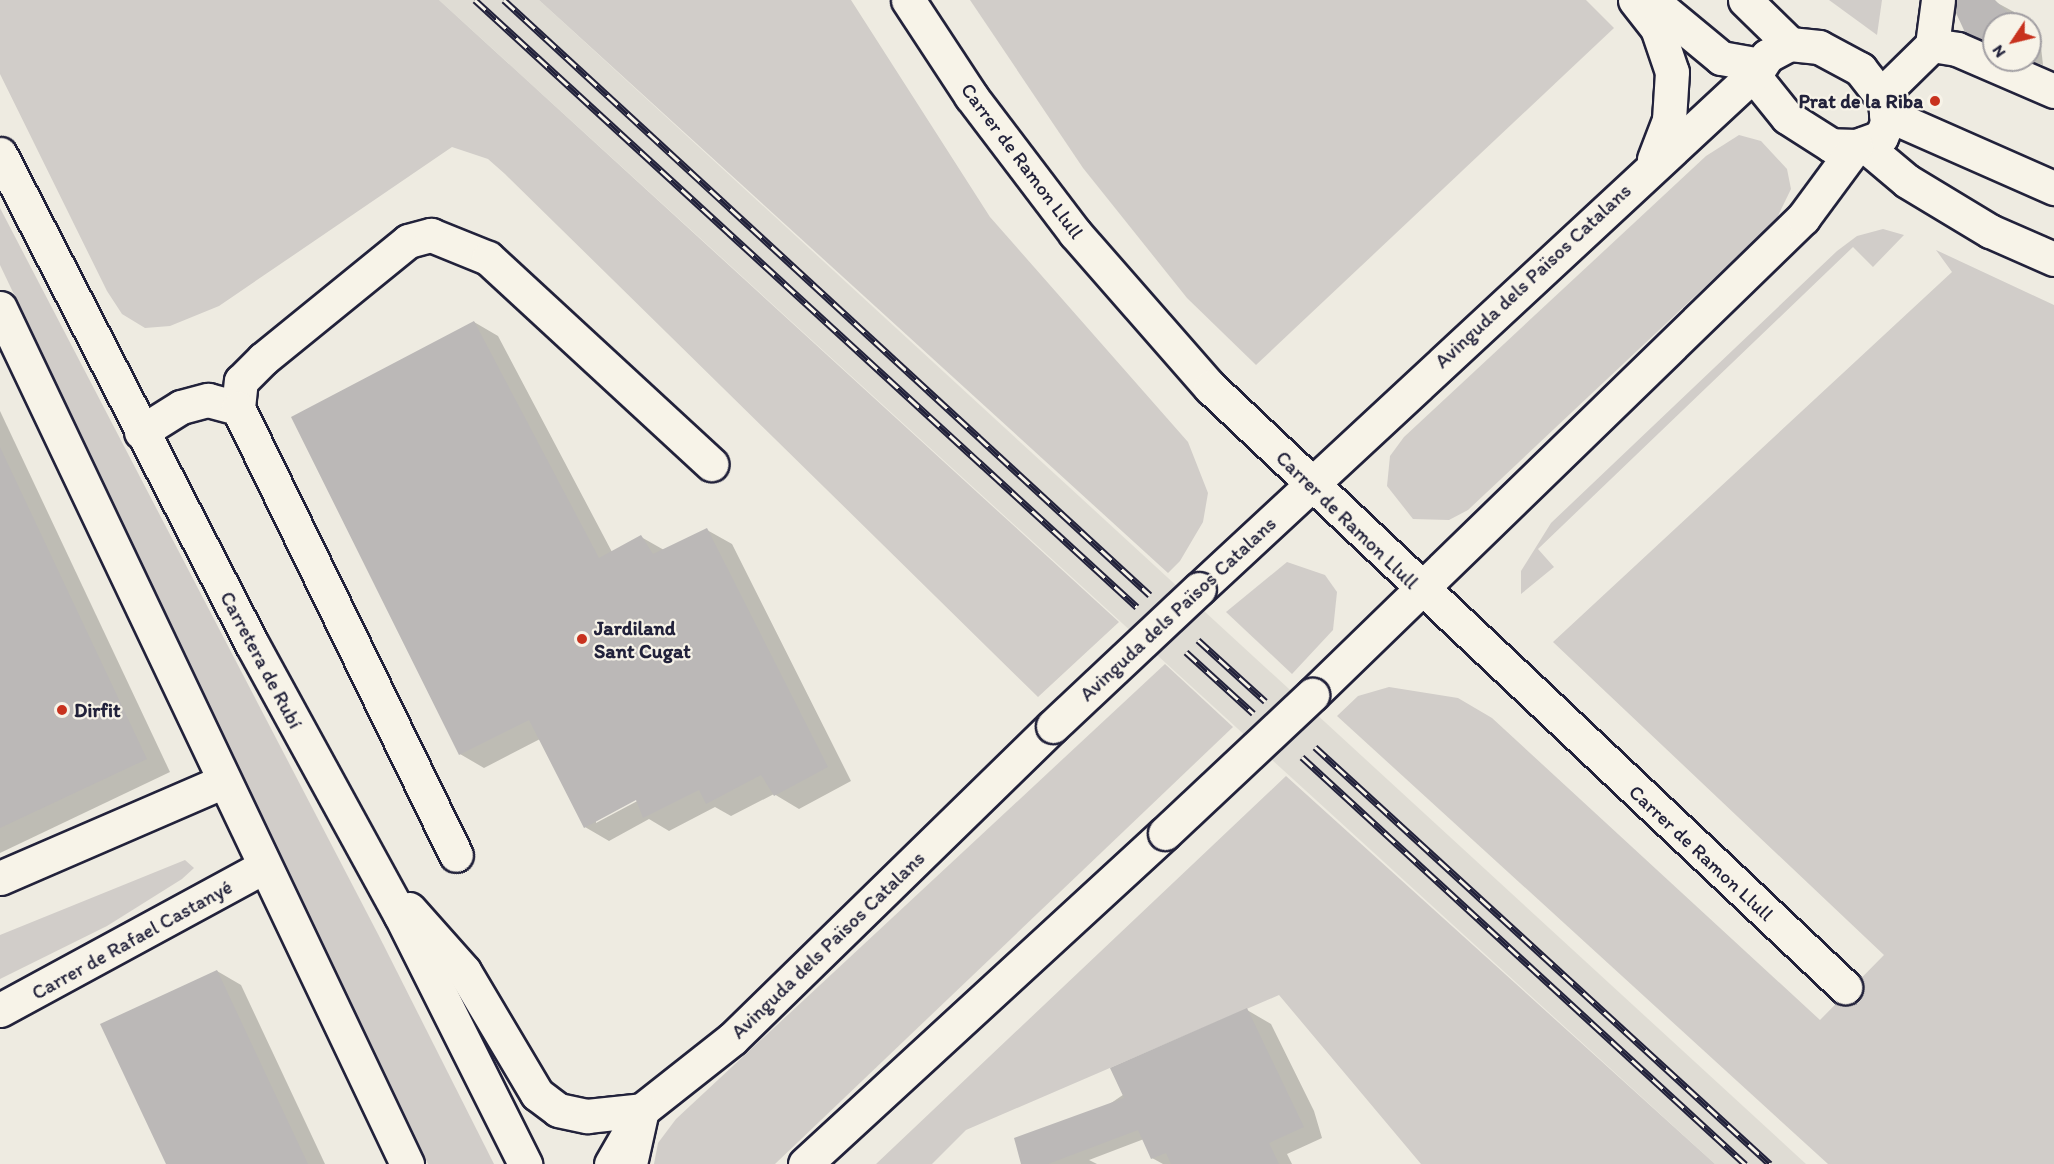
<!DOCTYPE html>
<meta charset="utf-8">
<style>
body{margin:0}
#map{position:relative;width:2054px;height:1164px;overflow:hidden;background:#eeebe1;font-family:Itim,sans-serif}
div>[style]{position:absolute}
.built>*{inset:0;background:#dfdcd4}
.green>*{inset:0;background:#d1cdc9}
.shadow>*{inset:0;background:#0003}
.building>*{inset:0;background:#bbb8b7}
.roads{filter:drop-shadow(2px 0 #22223b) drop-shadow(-2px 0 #22223b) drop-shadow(0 2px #22223b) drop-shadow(0 -2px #22223b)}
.minor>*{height:33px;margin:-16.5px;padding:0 16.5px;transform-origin:16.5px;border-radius:16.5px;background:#f7f3e8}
.major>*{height:33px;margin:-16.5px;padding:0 16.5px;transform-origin:16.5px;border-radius:16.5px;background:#f7f3e8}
.rail>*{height:7px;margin-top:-3.5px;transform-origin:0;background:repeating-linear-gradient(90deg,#f7f3e8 0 14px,#22223b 0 28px);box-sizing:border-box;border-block:2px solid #22223b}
.bridges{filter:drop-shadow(2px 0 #22223b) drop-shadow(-2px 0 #22223b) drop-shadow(0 2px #22223b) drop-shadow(0 -2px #22223b)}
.minor-bridge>*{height:33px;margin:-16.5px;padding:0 16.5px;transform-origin:16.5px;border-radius:16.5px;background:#f7f3e8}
.dots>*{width:16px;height:16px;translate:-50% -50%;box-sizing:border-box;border:3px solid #f7f3e8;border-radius:50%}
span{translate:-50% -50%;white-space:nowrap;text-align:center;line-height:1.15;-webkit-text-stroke:4.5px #f7f3e8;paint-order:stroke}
.poi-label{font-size:20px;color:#22223b;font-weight:700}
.right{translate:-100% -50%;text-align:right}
.left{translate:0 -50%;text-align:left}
.street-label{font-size:20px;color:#22223b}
.north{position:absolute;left:1982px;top:12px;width:60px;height:60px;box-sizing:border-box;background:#f7f3e8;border:2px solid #a29fa3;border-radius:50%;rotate:235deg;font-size:16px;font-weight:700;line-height:24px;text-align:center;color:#22223b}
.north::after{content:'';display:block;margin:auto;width:21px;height:27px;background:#c8321e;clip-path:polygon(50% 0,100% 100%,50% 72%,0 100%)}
</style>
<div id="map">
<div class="built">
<i style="clip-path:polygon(439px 0,539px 0,1806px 1164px,1715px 1164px)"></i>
</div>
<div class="green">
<i style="clip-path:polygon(0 0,439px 0,1119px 622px,1038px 697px,505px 174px,488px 159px,452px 147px,219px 306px,170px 326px,145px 328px,122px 314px,107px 291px,0 74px)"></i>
<i style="clip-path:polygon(539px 0,851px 0,990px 217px,1188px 442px,1208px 493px,1203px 522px,1180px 561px,1168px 573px)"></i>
<i style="clip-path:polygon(970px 0,1586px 0,1614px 28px,1256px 365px,1187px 298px,1083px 168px)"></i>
<i style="clip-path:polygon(1829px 0,1882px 0,1877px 35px)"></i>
<i style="clip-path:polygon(1739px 135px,1761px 141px,1787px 169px,1791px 189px,1776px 220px,1468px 510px,1449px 520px,1413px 519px,1387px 486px,1390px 456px,1404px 437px,1706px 156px)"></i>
<i style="clip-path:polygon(0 208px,379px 936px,494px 1164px,428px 1164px,0 265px)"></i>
<i style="clip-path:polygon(1883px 229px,1904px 235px,1873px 267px,1853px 247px,1538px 549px,1554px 567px,1521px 594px,1521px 571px,1551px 523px,1837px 251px,1857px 236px)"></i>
<i style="clip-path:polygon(1936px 250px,2054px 305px,2054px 1164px,1828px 1164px,1337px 716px,1358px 696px,1389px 687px,1458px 698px,1492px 718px,1820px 1020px,1884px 955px,1553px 642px,1952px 272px)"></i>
<i style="clip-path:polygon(1287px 562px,1325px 575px,1337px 592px,1333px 630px,1292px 674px,1226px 612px)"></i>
<i style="clip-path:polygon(1165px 664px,1233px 727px,775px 1164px,654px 1164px,658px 1143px,676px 1119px)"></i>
<i style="clip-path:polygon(1286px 776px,1715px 1164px,1421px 1164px,1279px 995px,966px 1130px,932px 1164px,876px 1164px)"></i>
<i style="clip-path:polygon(185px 860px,194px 868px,182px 879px,107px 926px,0 979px,0 935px)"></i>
</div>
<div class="shadow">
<i style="clip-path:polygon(1992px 0,2014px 12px,2023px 24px,1994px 24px)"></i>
<i style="clip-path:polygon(2030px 33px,2041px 47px,2043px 65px,2027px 60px)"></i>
<i style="clip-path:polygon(evenodd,474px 322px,498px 336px,612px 552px,641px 537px,664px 550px,707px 530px,732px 544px,851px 781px,799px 809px,774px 794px,731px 816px,715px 807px,669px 831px,649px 819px,609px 841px,585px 827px,540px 739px,484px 768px,460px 754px,474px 322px,641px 795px,643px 798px,596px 823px,596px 819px,641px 795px)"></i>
<i style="clip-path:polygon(0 411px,170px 772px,0 853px)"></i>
<i style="clip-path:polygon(217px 971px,241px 985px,325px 1164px,167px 1164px)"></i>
<i style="clip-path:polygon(1247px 1010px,1271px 1024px,1314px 1111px,1322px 1138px,1287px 1154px,1292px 1164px,1163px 1164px,1152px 1158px,1144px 1139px,1089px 1160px,1097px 1164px,1022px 1164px)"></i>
</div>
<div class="building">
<i style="clip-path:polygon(1950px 0,1995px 0,2019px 24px,1994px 24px,1994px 51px,1969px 41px)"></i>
<i style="clip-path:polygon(474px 321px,599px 558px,641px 535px,653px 554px,707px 528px,828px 767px,774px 796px,761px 775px,706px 804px,699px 790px,643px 818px,636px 800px,584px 828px,529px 720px,459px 755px,291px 417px)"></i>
<i style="clip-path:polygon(0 447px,147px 759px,0 828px)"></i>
<i style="clip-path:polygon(217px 970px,308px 1164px,166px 1164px,100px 1024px)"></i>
<i style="clip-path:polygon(1247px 1008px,1304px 1127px,1269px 1143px,1279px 1164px,1171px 1164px,1166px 1153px,1151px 1159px,1138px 1130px,1048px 1164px,1021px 1164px,1014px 1138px,1124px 1098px,1110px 1068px)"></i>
</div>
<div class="roads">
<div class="minor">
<i style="left:908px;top:0;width:115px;rotate:56.7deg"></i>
<i style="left:971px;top:96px;width:172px;rotate:52.8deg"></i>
<i style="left:1075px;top:233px;width:205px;rotate:48.8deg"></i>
<i style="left:1210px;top:387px;width:874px;rotate:43.38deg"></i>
<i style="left:1635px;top:0;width:36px;rotate:52deg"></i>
<i style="left:1657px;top:28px;width:46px;rotate:71.2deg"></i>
<i style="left:1672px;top:72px;width:48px;rotate:93.6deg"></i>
<i style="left:1669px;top:120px;width:42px;rotate:111deg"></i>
<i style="left:1651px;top:0;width:91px;rotate:39.6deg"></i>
<i style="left:1721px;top:58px;width:40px;rotate:10deg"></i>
<i style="left:1745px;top:0;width:63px;rotate:44.4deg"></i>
<i style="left:1790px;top:44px;width:29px;rotate:6deg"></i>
<i style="left:1819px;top:47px;width:47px;rotate:28.2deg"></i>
<i style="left:1860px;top:69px;width:41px;rotate:52deg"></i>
<i style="left:1885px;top:101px;width:22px;rotate:85deg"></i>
<i style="left:1887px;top:123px;width:15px;rotate:113deg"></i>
<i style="left:1881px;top:137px;width:27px;rotate:160deg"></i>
<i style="left:1856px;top:146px;width:25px;rotate:-178deg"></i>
<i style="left:1831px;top:145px;width:52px;rotate:-147.5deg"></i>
<i style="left:1787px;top:117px;width:46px;rotate:-128.9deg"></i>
<i style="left:1758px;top:81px;width:11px;rotate:-90deg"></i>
<i style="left:1758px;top:70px;width:17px;rotate:-57deg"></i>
<i style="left:1767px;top:56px;width:26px;rotate:-28deg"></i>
<i style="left:1932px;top:45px;width:25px;rotate:9deg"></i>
<i style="left:1957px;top:49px;width:106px;rotate:23.4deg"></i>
<i style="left:1881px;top:95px;width:71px;rotate:-44.4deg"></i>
<i style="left:1932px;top:45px;width:45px;rotate:-82.4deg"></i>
<i style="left:1886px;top:114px;width:184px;rotate:23.8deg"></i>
<i style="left:1863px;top:144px;width:57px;rotate:40.1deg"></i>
<i style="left:1907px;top:181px;width:97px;rotate:31.1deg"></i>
<i style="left:1990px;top:231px;width:70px;rotate:23.6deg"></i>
<i style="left:0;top:308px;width:948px;rotate:64.57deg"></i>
<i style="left:238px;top:408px;width:27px;rotate:-84deg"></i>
<i style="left:241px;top:381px;width:31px;rotate:-45deg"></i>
<i style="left:263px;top:359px;width:187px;rotate:-39.1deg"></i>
<i style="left:408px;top:241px;width:24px;rotate:-15deg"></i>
<i style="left:431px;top:235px;width:61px;rotate:22deg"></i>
<i style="left:488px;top:258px;width:304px;rotate:42.7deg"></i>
<i style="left:141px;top:432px;width:47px;rotate:-32deg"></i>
<i style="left:181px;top:407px;width:28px;rotate:-15deg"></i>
<i style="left:208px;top:400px;width:31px;rotate:15deg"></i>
<i style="left:238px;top:408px;width:497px;rotate:64deg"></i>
<i style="left:1199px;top:589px;width:763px;rotate:-42.87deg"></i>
<i style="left:1312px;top:695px;width:685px;rotate:-44.17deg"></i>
<i style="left:1803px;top:218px;width:89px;rotate:-53.6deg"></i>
<i style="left:0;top:878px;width:242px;rotate:-23.4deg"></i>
<i style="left:0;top:1010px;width:299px;rotate:-28.5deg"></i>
<i style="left:630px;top:1164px;width:55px;rotate:-77.5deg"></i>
<i style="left:642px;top:1110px;width:115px;rotate:-38.3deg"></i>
<i style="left:732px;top:1039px;width:448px;rotate:-44.3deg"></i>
<i style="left:805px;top:1164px;width:489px;rotate:-42.6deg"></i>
</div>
<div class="major">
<i style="left:0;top:154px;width:553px;rotate:62.79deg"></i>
<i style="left:253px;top:646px;width:306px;rotate:61.3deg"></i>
<i style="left:400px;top:914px;width:280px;rotate:63.4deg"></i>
<i style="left:409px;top:909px;width:83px;rotate:48.4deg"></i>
<i style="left:464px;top:971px;width:143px;rotate:59.3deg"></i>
<i style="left:537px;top:1094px;width:26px;rotate:37deg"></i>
<i style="left:558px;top:1110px;width:30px;rotate:12deg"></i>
<i style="left:587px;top:1116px;width:55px;rotate:-6.2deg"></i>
<i style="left:611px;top:1164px;width:62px;rotate:-60.1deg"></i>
</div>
</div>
<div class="rail">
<i style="left:475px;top:0;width:898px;rotate:42.52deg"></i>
<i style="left:504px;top:0;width:878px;rotate:42.65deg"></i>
<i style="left:1198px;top:640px;width:91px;rotate:42.3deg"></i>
<i style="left:1186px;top:652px;width:91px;rotate:42.3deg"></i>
<i style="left:1315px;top:747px;width:617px;rotate:42.5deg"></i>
<i style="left:1302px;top:757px;width:602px;rotate:42.57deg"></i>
</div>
<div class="bridges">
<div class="minor-bridge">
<i style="left:1053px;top:726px;width:200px;rotate:-43.2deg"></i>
<i style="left:1165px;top:833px;width:202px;rotate:-43.2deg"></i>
</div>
</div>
<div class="dots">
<i style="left:1935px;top:101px;background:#c8321e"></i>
<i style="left:582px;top:639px;background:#c8321e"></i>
<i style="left:62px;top:710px;background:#c8321e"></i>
</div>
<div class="poi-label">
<span class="right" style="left:1923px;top:101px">Prat de la Riba</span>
<span class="left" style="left:594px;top:640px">Jardiland<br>Sant Cugat</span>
<span class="left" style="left:74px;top:710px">Dirfit</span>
</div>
<div class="street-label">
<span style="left:1022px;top:161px;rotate:53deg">Carrer de Ramon Llull</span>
<span style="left:1533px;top:276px;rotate:-43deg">Avinguda dels Països Catalans</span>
<span style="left:1347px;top:520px;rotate:44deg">Carrer de Ramon Llull</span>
<span style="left:1178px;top:609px;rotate:-43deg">Avinguda dels Països Catalans</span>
<span style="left:261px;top:660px;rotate:62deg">Carretera de Rubí</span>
<span style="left:1701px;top:853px;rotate:43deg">Carrer de Ramon Llull</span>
<span style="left:132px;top:940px;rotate:-29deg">Carrer de Rafael Castanyé</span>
<span style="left:828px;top:945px;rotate:-44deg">Avinguda dels Països Catalans</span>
</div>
<div class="north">N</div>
</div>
